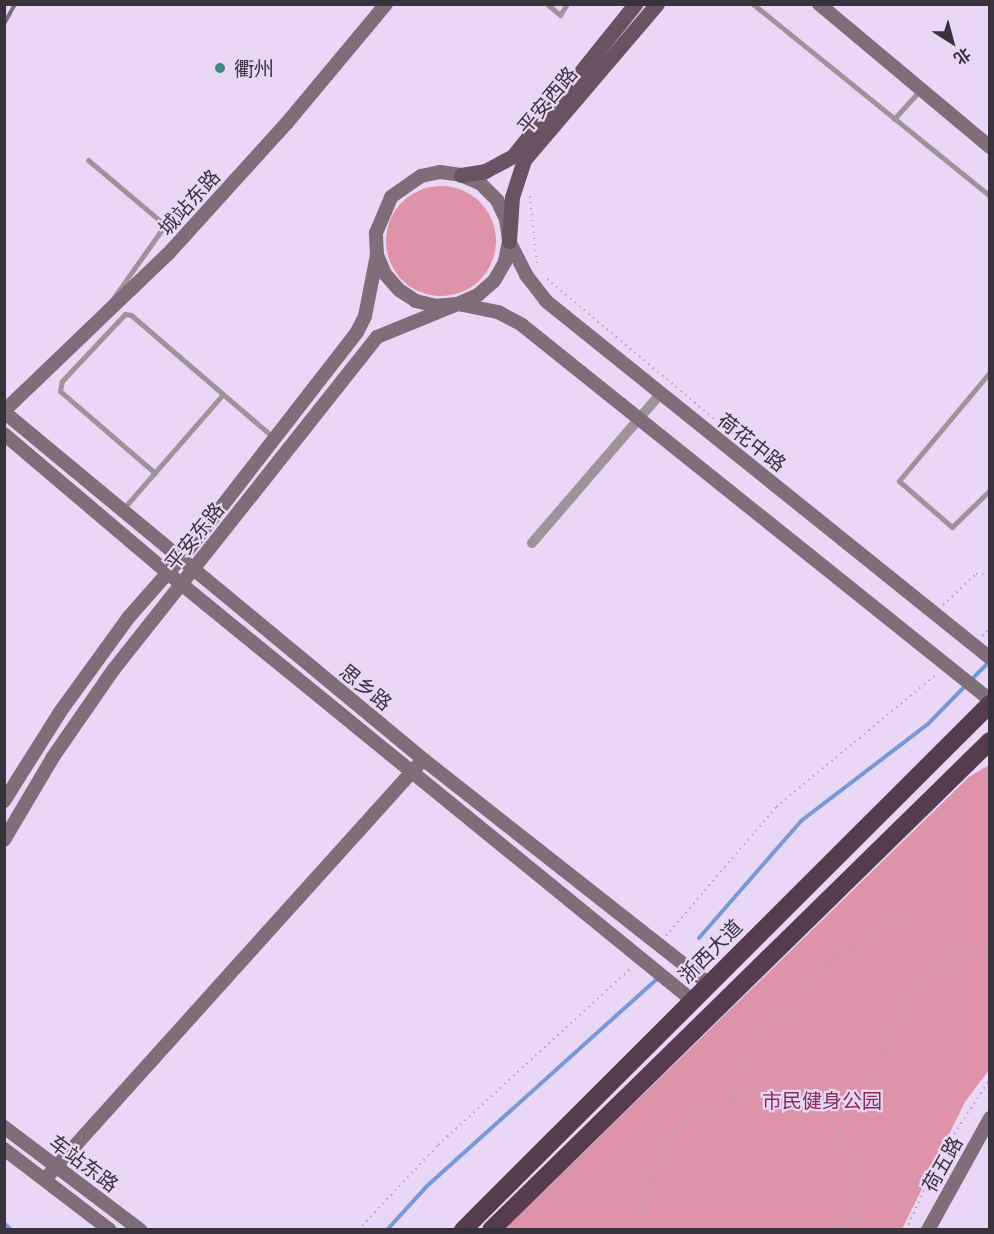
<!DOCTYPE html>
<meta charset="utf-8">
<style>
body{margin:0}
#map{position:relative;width:994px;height:1234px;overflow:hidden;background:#e9d7f5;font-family:Lato,"Noto Sans SC",sans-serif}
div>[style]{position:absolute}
.green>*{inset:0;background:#de93aa}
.round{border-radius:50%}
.stream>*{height:4px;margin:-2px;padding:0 2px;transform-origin:2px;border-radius:2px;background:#7898d7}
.path>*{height:2px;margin-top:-1px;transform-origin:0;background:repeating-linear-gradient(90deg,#b0a2ba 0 1.5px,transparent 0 6px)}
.lane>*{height:5px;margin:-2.5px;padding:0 2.5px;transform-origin:2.5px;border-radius:2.5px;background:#9f929b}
.street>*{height:10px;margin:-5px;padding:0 5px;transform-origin:5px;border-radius:5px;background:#9f929b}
.secondary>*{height:14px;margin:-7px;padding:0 7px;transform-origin:7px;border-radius:7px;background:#7f6d7a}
.primary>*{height:15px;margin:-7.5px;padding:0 7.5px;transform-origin:7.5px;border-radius:7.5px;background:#695363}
.highway>*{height:18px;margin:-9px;padding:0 9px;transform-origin:9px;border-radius:9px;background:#553d4f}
.rail>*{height:4px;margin:-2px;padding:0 2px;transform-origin:2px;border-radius:2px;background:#786d7e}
.dots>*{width:16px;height:16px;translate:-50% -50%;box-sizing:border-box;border:3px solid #e9d7f5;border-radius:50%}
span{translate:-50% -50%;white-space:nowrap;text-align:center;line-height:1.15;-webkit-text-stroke:4.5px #e9d7f5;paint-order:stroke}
.poi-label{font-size:20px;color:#39323d}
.left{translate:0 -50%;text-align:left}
.street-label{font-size:20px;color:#39323d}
.park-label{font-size:20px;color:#892e52}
.frame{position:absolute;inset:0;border:6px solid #39323d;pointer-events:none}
.north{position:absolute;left:922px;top:12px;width:60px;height:60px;-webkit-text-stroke:4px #e9d7f5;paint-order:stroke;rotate:144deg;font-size:16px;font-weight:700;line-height:24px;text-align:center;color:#39323d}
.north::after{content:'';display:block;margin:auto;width:21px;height:27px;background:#39323d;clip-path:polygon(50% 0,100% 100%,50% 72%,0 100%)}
</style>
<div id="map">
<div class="green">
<i class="round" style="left:386px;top:186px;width:110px;height:110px"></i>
<i style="clip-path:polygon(989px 765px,989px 1070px,965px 1102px,902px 1229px,505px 1229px,969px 777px)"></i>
</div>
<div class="stream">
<i style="left:971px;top:680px;width:25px;rotate:-45deg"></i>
<i style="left:699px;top:938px;width:155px;rotate:-48.9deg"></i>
<i style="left:801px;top:821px;width:160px;rotate:-37.4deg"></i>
<i style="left:928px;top:724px;width:54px;rotate:-45.7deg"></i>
<i style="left:4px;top:1223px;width:10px;rotate:45deg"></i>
<i style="left:387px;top:1230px;width:59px;rotate:-47.7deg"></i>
<i style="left:427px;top:1186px;width:311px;rotate:-42deg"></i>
</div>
<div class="path">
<i style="left:530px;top:196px;width:69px;rotate:84.2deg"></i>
<i style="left:547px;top:279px;width:246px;rotate:39.9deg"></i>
<i style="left:943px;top:605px;width:45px;rotate:-43.2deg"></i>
<i style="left:976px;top:574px;width:14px;rotate:4deg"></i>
<i style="left:982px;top:636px;width:11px;rotate:-45deg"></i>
<i style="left:666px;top:936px;width:170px;rotate:-49.5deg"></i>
<i style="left:776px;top:807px;width:209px;rotate:-39.6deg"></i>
<i style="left:731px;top:1097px;width:47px;rotate:-71.6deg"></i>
<i style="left:746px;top:1052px;width:17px;rotate:-54deg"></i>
<i style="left:756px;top:1038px;width:58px;rotate:-38deg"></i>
<i style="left:802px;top:1002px;width:30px;rotate:-63deg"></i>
<i style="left:816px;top:975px;width:24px;rotate:-45deg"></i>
<i style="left:833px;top:958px;width:33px;rotate:-27deg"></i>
<i style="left:862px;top:943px;width:54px;rotate:-39deg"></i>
<i style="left:840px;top:1132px;width:47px;rotate:-50.2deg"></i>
<i style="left:870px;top:1096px;width:57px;rotate:-73.8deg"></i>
<i style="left:886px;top:1041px;width:65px;rotate:-59.5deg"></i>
<i style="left:919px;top:985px;width:46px;rotate:-37.1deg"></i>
<i style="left:956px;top:957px;width:37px;rotate:-22deg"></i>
<i style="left:358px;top:1230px;width:117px;rotate:-46.7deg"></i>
<i style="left:438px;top:1145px;width:262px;rotate:-42.5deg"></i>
<i style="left:636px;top:1230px;width:66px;rotate:-74.3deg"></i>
<i style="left:654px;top:1166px;width:42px;rotate:-58.6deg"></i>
<i style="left:676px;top:1130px;width:49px;rotate:-32.4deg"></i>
<i style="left:717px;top:1104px;width:36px;rotate:-23deg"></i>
<i style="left:750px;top:1090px;width:63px;rotate:12.9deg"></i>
<i style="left:811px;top:1104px;width:17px;rotate:33deg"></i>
<i style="left:825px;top:1113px;width:24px;rotate:52deg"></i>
<i style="left:840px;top:1132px;width:19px;rotate:58deg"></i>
<i style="left:850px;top:1148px;width:47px;rotate:82.7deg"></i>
<i style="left:856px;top:1195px;width:37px;rotate:107deg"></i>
<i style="left:906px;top:1230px;width:78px;rotate:-65.7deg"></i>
<i style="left:938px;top:1159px;width:95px;rotate:-57deg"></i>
</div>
<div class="lane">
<i style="left:547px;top:4px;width:17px;rotate:40deg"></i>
<i style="left:560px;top:15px;width:13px;rotate:-58deg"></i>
<i style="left:753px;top:4px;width:305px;rotate:39deg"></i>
<i style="left:894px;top:119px;width:38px;rotate:-48deg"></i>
<i style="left:88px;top:160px;width:101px;rotate:40.2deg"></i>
<i style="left:165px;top:225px;width:92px;rotate:125.2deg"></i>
<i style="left:990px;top:372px;width:142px;rotate:129.9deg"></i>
<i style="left:899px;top:481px;width:70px;rotate:41deg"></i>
<i style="left:952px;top:527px;width:53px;rotate:-44.2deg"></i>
<i style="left:155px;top:473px;width:125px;rotate:-139.2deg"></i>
<i style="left:60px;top:391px;width:10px;rotate:-79deg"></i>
<i style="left:62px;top:381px;width:92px;rotate:-46.8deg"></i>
<i style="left:125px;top:314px;width:6px;rotate:9deg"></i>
<i style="left:131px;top:315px;width:187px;rotate:40.7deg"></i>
<i style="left:124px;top:508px;width:151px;rotate:-49deg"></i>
</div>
<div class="street">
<i style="left:532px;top:543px;width:196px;rotate:-49.3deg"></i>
</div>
<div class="secondary">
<i style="left:819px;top:4px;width:223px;rotate:39.9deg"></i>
<i style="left:509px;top:241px;width:21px;rotate:101deg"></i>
<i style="left:505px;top:262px;width:22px;rotate:120deg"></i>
<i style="left:494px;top:281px;width:21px;rotate:139deg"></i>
<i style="left:478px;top:295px;width:22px;rotate:156deg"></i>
<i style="left:458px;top:304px;width:21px;rotate:175deg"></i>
<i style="left:437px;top:306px;width:22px;rotate:-167deg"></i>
<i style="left:416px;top:301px;width:20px;rotate:-147deg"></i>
<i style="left:399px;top:290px;width:21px;rotate:-131deg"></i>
<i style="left:385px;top:274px;width:21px;rotate:-113deg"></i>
<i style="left:377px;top:255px;width:22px;rotate:-93deg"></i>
<i style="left:376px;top:233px;width:39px;rotate:-67deg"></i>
<i style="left:391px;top:197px;width:37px;rotate:-35deg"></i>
<i style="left:421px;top:176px;width:19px;rotate:-12deg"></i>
<i style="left:440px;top:172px;width:21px;rotate:8deg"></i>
<i style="left:461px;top:175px;width:22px;rotate:24deg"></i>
<i style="left:481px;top:184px;width:23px;rotate:45deg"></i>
<i style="left:497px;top:200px;width:21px;rotate:65deg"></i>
<i style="left:506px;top:219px;width:22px;rotate:82deg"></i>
<i style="left:509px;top:241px;width:38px;rotate:63deg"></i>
<i style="left:526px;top:275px;width:33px;rotate:52deg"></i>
<i style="left:546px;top:301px;width:570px;rotate:38.8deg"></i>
<i style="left:4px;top:411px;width:227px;rotate:-43.8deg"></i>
<i style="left:168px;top:254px;width:176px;rotate:-47.8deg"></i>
<i style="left:286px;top:124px;width:156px;rotate:-50.2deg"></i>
<i style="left:4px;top:412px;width:545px;rotate:39.64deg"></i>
<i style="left:424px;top:760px;width:362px;rotate:38.2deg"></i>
<i style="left:4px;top:434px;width:231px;rotate:40.3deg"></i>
<i style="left:180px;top:583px;width:662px;rotate:39.17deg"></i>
<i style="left:4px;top:801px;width:105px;rotate:-57.8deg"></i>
<i style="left:60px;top:712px;width:116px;rotate:-54.1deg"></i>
<i style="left:128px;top:618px;width:91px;rotate:-48.6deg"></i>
<i style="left:188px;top:550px;width:276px;rotate:-52.2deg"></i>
<i style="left:357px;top:332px;width:18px;rotate:-63deg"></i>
<i style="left:365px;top:316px;width:62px;rotate:-78.9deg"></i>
<i style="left:4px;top:840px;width:96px;rotate:-59.4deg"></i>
<i style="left:53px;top:757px;width:107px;rotate:-55.3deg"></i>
<i style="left:114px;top:669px;width:424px;rotate:-51.6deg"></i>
<i style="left:377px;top:337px;width:87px;rotate:-22.2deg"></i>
<i style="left:458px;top:304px;width:41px;rotate:11.3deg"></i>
<i style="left:498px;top:312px;width:27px;rotate:28deg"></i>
<i style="left:522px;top:325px;width:600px;rotate:38.7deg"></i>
<i style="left:4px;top:1127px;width:171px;rotate:37.1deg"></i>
<i style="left:4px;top:1149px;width:133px;rotate:37.4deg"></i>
<i style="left:45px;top:1179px;width:557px;rotate:-47.98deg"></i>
<i style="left:928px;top:1230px;width:128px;rotate:-61deg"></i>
</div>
<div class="primary">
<i style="left:461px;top:175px;width:24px;rotate:-9deg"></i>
<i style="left:485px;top:171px;width:32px;rotate:-28deg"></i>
<i style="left:513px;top:156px;width:195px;rotate:-51.2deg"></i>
<i style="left:509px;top:241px;width:44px;rotate:-86.1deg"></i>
<i style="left:512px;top:197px;width:39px;rotate:-72deg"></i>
<i style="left:524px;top:160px;width:205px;rotate:-49.6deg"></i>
</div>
<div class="highway">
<i style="left:463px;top:1230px;width:745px;rotate:-44.95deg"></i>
<i style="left:491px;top:1230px;width:699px;rotate:-44.42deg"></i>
</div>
<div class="rail">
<i style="left:4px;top:24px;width:23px;rotate:-61deg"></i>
</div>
<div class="dots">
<i style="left:220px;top:68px;background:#408883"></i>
</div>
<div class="poi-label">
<span class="left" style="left:234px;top:68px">衢州</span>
</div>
<div class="street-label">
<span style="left:547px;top:100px;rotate:-50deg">平安西路</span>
<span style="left:189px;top:202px;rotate:-48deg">城站东路</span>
<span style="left:752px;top:442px;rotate:38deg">荷花中路</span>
<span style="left:194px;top:536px;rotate:-51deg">平安东路</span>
<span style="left:366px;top:687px;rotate:39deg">思乡路</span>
<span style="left:710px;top:951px;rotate:-45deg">浙西大道</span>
<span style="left:84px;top:1163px;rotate:37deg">车站东路</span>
<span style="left:942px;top:1164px;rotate:-61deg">荷五路</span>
</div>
<div class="park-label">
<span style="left:822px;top:1100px">市民健身公园</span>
</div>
<div class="frame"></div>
<div class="north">北</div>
</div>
